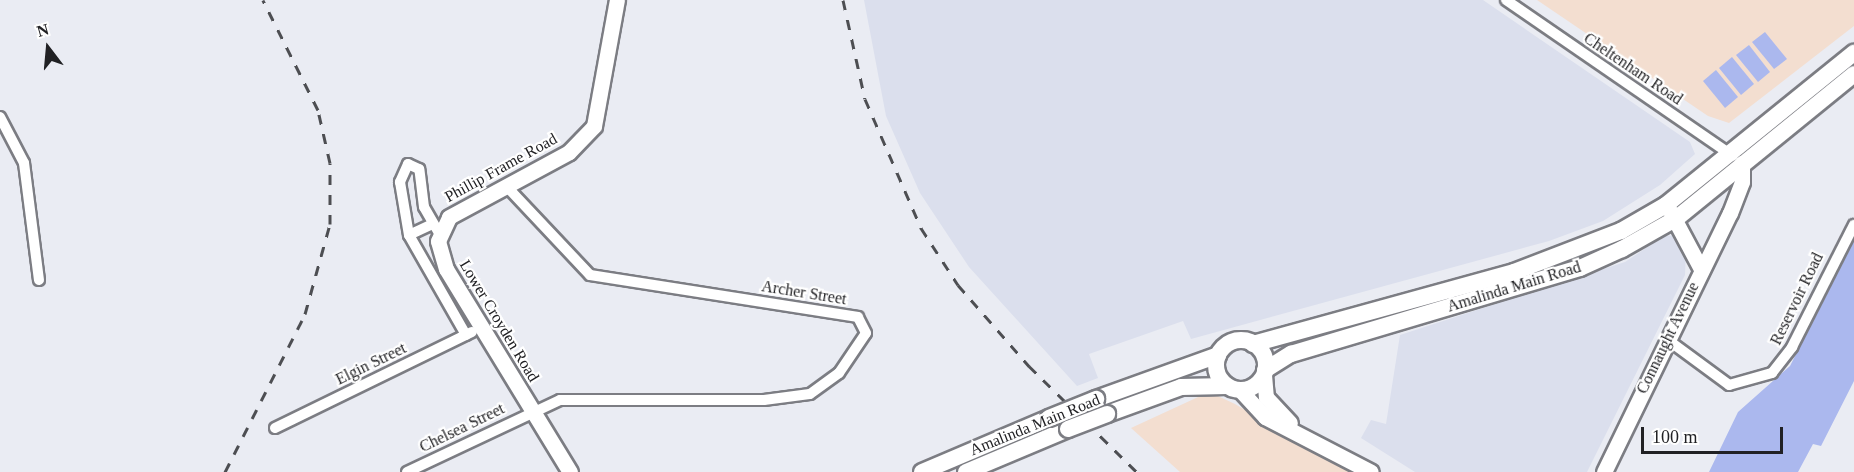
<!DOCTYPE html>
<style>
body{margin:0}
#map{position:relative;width:1854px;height:472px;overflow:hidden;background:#eaecf3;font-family:"Times New Roman",serif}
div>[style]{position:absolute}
.built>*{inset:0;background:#dbdfed}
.education>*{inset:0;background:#f3ded0}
.green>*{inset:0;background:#abb8ee}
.roads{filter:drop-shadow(2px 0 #7c7d83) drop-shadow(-2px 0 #7c7d83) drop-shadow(0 2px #7c7d83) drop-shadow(0 -2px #7c7d83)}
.street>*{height:10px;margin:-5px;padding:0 5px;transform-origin:5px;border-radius:5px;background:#fff}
.secondary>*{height:15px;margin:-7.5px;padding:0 7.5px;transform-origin:7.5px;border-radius:7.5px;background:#fff}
.primary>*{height:16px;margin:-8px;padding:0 8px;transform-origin:8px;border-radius:8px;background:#fff}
.primary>.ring{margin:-8px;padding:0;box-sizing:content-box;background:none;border:16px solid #fff;border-radius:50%}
.rail>*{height:3px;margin-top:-1.5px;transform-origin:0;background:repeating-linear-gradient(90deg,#4d4e52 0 10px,transparent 0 20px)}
.bridges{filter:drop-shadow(2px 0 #7c7d83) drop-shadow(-2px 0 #7c7d83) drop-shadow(0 2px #7c7d83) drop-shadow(0 -2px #7c7d83)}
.primary-bridge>*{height:16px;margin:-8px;padding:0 8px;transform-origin:8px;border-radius:8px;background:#fff}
span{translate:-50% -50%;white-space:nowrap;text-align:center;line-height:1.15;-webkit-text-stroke:4.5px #fff;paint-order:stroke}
.street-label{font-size:16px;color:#212124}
.north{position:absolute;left:18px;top:18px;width:60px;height:60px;-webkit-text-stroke:4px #fff;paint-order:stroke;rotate:344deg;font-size:16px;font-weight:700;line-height:24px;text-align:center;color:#212124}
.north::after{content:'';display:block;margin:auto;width:21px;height:27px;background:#212124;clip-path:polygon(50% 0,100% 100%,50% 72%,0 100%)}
.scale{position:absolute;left:1641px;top:427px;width:142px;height:27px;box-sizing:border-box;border:3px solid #212124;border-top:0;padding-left:8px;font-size:18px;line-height:21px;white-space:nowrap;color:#212124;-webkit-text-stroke:4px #fff;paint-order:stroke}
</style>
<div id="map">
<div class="built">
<i style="clip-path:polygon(864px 0,1483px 0,1690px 142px,1695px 154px,1660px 185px,1603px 221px,1549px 241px,1191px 339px,1183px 321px,1089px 354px,1098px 378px,1077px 386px,969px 267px,920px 193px,886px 116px)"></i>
<i style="clip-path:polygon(1677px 235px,1686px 250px,1685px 275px,1587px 472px,1415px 472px,1361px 438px,1371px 420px,1386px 424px,1400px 335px,1625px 262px,1664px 236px)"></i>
</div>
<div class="education">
<i style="clip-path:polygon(1537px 0,1854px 0,1854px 26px,1729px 123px,1708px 116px)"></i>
<i style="clip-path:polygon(1209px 392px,1235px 404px,1349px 472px,1180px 472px,1131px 428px)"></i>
</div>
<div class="green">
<i style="clip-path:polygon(1765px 32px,1787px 59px,1774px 69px,1752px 42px)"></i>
<i style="clip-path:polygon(1749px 45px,1770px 72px,1758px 82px,1736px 55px)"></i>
<i style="clip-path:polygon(1732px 57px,1754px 84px,1741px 95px,1719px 68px)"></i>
<i style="clip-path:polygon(1716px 70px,1738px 97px,1725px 108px,1703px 81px)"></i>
<i style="clip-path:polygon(1854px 239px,1854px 381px,1821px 446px,1813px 444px,1798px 472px,1709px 472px,1738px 412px,1790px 366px)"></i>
</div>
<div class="roads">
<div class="street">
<i style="left:1506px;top:0;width:275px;rotate:34.5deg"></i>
<i style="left:0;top:117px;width:52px;rotate:62.4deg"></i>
<i style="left:24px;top:163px;width:118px;rotate:82.7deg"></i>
<i style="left:439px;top:233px;width:30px;rotate:-120deg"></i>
<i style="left:424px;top:207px;width:38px;rotate:-97deg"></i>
<i style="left:419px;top:169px;width:12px;rotate:-156deg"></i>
<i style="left:408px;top:164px;width:20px;rotate:114deg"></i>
<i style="left:400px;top:182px;width:54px;rotate:80.4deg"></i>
<i style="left:409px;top:235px;width:115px;rotate:60.3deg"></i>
<i style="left:409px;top:235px;width:26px;rotate:-25deg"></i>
<i style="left:1668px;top:340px;width:76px;rotate:36.4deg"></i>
<i style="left:1729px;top:385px;width:45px;rotate:-15.6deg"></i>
<i style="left:1772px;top:373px;width:33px;rotate:-52deg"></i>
<i style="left:1792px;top:347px;width:137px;rotate:-63.1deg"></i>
<i style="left:275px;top:428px;width:219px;rotate:-26deg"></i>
<i style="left:407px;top:472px;width:169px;rotate:-25.2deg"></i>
<i style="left:560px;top:400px;width:204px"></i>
<i style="left:764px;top:400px;width:46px;rotate:-7.4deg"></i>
<i style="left:810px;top:394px;width:36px;rotate:-36deg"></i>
<i style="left:839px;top:373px;width:48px;rotate:-56deg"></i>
<i style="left:866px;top:333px;width:18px;rotate:-117deg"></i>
<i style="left:858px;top:317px;width:271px;rotate:-171.1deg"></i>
<i style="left:590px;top:275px;width:121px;rotate:-133.3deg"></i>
</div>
<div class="secondary">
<i style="left:1669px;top:209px;width:68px;rotate:61.9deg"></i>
<i style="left:1264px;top:375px;width:22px;rotate:85deg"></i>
<i style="left:1266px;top:397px;width:35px;rotate:47deg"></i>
<i style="left:1240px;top:390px;width:37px;rotate:47deg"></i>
<i style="left:1265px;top:417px;width:119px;rotate:27.4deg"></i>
<i style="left:570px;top:472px;width:238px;rotate:-121.4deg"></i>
<i style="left:446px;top:269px;width:29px;rotate:-106deg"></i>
<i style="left:438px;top:241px;width:26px;rotate:-65deg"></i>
<i style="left:449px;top:217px;width:136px;rotate:-28.4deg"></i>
<i style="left:569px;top:152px;width:36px;rotate:-46deg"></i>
<i style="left:594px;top:126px;width:128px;rotate:-79.7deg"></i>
<i style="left:1604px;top:472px;width:288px;rotate:-64.1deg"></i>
<i style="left:1730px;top:213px;width:33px;rotate:-69deg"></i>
<i style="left:1742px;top:182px;width:19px;rotate:-90deg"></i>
</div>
<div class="primary">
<i class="ring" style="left:1216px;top:340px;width:34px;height:34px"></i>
<i style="left:1253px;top:344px;width:271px;rotate:-15.4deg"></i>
<i style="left:1514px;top:272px;width:115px;rotate:-21deg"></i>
<i style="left:1621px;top:231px;width:52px;rotate:-30deg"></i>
<i style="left:1666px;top:205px;width:242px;rotate:-39deg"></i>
<i style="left:1265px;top:370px;width:31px;rotate:-32deg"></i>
<i style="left:1291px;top:354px;width:302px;rotate:-16.6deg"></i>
<i style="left:1580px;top:268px;width:46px;rotate:-24.3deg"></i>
<i style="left:1622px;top:249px;width:63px;rotate:-29.4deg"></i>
<i style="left:1677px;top:218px;width:228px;rotate:-39.1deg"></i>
<i style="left:1096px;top:399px;width:130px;rotate:-19.8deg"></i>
<i style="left:1107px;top:414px;width:79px;rotate:-20deg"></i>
<i style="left:1181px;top:387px;width:46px;rotate:-1.2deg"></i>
<i style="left:922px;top:472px;width:138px;rotate:-23deg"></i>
<i style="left:966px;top:472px;width:111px;rotate:-22.9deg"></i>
</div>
</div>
<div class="rail">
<i style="left:843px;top:0;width:101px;rotate:77.5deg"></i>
<i style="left:865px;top:99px;width:141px;rotate:66.5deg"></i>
<i style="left:921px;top:228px;width:68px;rotate:57deg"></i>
<i style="left:958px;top:285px;width:108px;rotate:48.8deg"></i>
<i style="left:1029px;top:366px;width:151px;rotate:44.5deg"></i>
<i style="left:225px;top:472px;width:177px;rotate:-63.1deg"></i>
<i style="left:305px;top:314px;width:93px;rotate:-74.5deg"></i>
<i style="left:330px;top:224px;width:61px;rotate:-90deg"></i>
<i style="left:330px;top:163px;width:54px;rotate:-102.8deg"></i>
<i style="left:318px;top:110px;width:123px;rotate:-116.6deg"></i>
</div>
<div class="bridges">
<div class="primary-bridge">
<i style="left:1049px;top:418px;width:51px;rotate:-22deg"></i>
<i style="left:1068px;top:429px;width:42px;rotate:-21deg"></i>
</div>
</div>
<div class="street-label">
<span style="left:1633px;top:69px;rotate:34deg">Cheltenham Road</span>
<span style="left:501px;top:168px;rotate:-29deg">Phillip Frame Road</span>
<span style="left:1514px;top:287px;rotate:-17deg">Amalinda Main Road</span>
<span style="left:804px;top:293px;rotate:9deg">Archer Street</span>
<span style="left:1797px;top:299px;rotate:-64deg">Reservoir Road</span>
<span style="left:499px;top:321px;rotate:59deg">Lower Croyden Road</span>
<span style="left:1668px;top:338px;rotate:-64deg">Connaught Avenue</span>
<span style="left:371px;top:364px;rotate:-26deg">Elgin Street</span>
<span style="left:1035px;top:425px;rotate:-22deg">Amalinda Main Road</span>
<span style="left:462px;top:428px;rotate:-26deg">Chelsea Street</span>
</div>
<div class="north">N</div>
<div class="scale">100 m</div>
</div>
